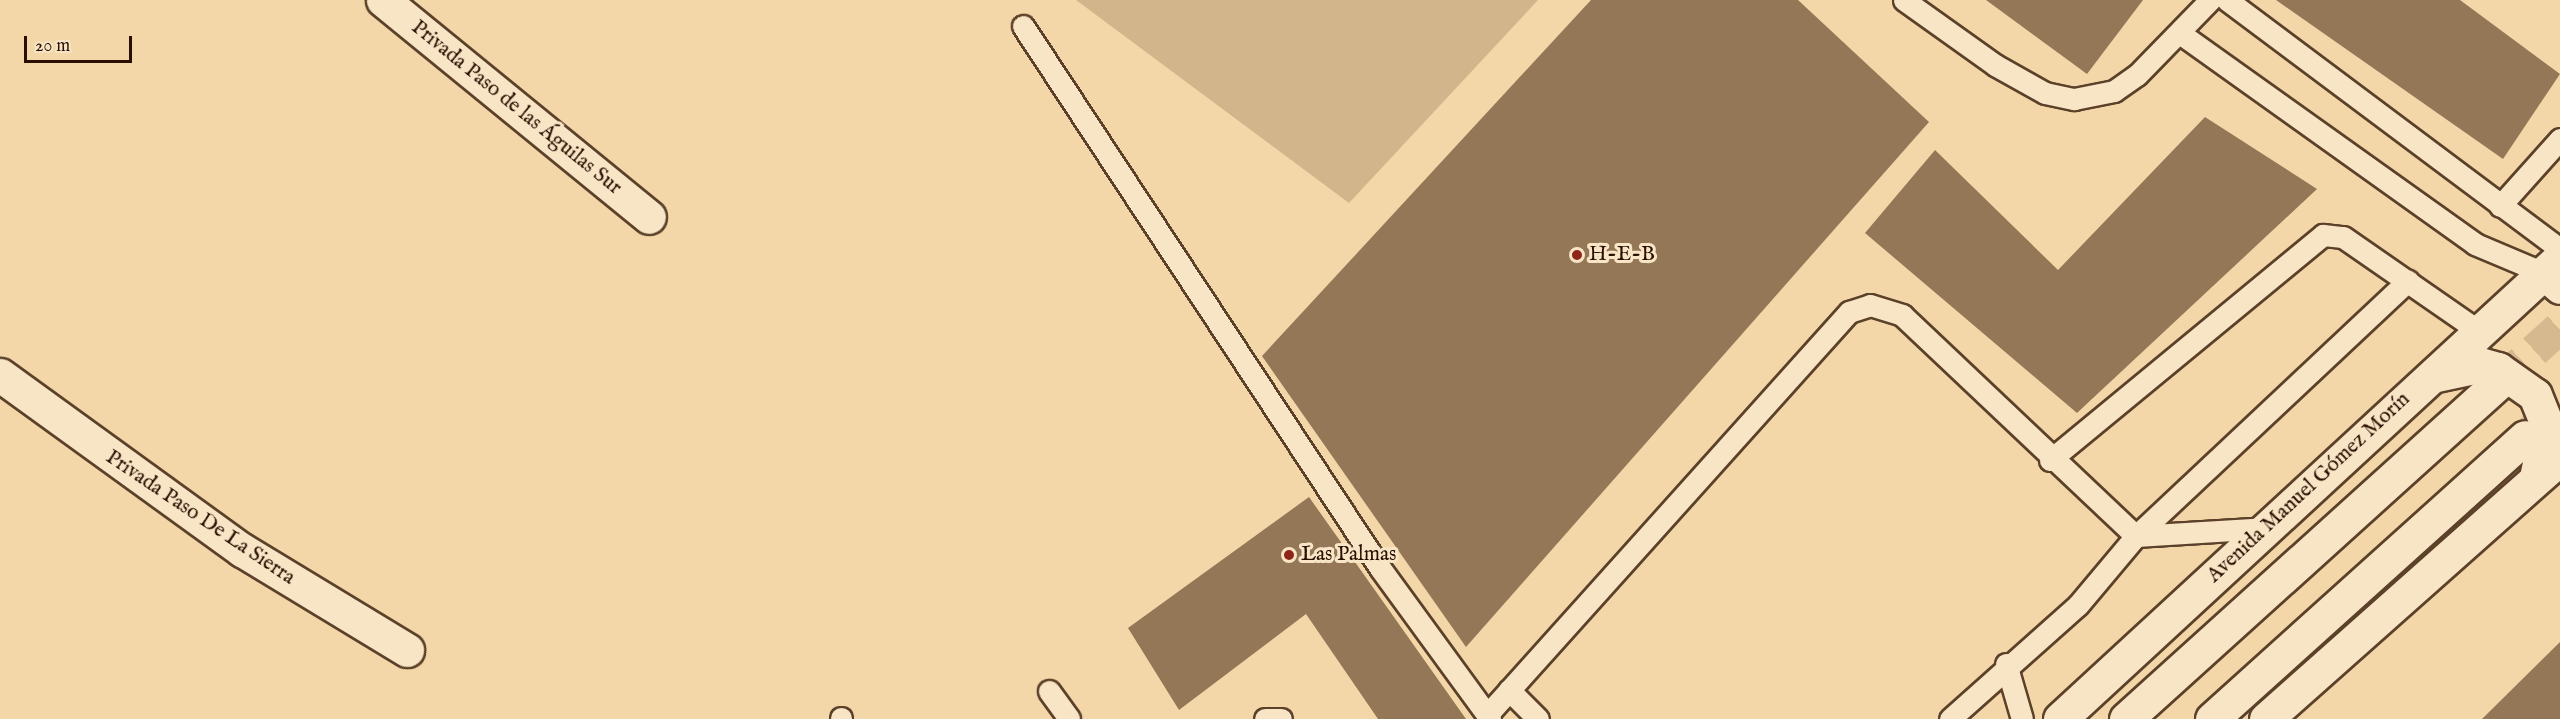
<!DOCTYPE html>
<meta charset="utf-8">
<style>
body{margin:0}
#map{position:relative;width:2560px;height:719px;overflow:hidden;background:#f4d7a8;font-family:"IM FELL English",serif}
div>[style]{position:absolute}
.green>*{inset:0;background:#d2b58b}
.building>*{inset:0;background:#937757}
.secondary-tunnel>*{height:33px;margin-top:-16.5px;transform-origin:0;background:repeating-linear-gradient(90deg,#d6b98f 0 33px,transparent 0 49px)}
.roads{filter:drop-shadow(2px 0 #5c412a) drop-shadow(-2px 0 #5c412a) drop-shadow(0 2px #5c412a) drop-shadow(0 -2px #5c412a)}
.lane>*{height:21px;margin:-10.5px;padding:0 10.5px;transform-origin:10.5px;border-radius:10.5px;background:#f8e5c6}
.street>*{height:33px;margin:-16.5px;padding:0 16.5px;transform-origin:16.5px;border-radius:16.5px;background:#f8e5c6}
.secondary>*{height:33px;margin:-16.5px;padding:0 16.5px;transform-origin:16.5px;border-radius:16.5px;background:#f8e5c6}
.dots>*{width:16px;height:16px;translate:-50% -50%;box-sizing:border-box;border:3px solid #f8e5c6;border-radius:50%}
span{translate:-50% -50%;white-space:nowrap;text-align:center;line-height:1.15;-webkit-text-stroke:6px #f8e5c6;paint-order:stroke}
.street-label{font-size:21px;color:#2a0f00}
.poi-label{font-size:21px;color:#2a0f00}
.left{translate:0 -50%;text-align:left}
.scale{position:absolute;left:24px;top:36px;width:108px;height:27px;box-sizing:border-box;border:3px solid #2a0f00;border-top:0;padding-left:8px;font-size:18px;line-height:21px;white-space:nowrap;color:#2a0f00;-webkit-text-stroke:4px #f8e5c6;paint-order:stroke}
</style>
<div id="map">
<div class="green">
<i style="clip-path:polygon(1076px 0,1538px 0,1349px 203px)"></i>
</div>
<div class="building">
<i style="clip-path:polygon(1591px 0,1798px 0,1929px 122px,1466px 647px,1262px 356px)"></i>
<i style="clip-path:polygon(1986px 0,2143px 0,2087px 74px)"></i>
<i style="clip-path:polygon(2276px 0,2460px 0,2560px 74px,2503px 159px)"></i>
<i style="clip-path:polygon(2205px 117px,2317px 189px,2077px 413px,1865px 233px,1935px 150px,2058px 270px)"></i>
<i style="clip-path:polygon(1309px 497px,1466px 719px,1378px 719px,1306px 614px,1179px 710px,1128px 628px)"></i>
<i style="clip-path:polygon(2560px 642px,2560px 719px,2482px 719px)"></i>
</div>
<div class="secondary-tunnel">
<i style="left:2498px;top:383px;width:84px;rotate:-42.1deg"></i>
<i style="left:2525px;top:437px;width:49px;rotate:-44.2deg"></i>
</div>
<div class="roads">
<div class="lane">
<i style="left:1904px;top:0;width:112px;rotate:35.5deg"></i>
<i style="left:1995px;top:65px;width:57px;rotate:29.2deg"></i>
<i style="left:2045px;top:93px;width:30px;rotate:12deg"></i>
<i style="left:2074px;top:99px;width:41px;rotate:-11.3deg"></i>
<i style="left:2114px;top:91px;width:28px;rotate:-35deg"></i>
<i style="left:2137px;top:75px;width:105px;rotate:-45.8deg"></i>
<i style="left:2227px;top:0;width:416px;rotate:36.8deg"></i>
<i style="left:1023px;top:26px;width:649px;rotate:56.63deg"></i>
<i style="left:1380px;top:568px;width:187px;rotate:53.9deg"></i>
<i style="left:2181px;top:34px;width:361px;rotate:35.5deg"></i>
<i style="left:2475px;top:244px;width:75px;rotate:22.8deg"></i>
<i style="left:2500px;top:206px;width:90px;rotate:-48.2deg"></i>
<i style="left:2050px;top:460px;width:354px;rotate:-39.5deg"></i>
<i style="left:2323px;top:235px;width:20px;rotate:6deg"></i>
<i style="left:2343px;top:237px;width:167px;rotate:34.7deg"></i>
<i style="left:2006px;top:664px;width:57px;rotate:73.8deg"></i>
<i style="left:1509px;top:690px;width:41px;rotate:45deg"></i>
<i style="left:1049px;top:691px;width:34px;rotate:54deg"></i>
<i style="left:1487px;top:715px;width:542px;rotate:-48.07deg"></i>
<i style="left:1849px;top:312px;width:22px;rotate:-18deg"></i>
<i style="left:1870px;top:305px;width:34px;rotate:17deg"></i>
<i style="left:1902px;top:315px;width:322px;rotate:43.4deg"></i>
<i style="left:2136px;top:536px;width:129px;rotate:-3.5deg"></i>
<i style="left:841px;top:718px;width:1px;rotate:90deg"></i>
<i style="left:1265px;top:719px;width:16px"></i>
<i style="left:1950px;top:719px;width:171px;rotate:-41.7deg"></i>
<i style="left:2078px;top:605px;width:90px;rotate:-50deg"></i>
<i style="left:2136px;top:536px;width:373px;rotate:-43.2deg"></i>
</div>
<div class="street">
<i style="left:383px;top:0;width:343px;rotate:39.2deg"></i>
<i style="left:2544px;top:273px;width:21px;rotate:41deg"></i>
<i style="left:0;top:375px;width:299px;rotate:35.9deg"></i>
<i style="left:242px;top:550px;width:193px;rotate:31.2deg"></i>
</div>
<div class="secondary">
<i style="left:2436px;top:375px;width:48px;rotate:-12deg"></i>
<i style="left:2483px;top:365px;width:16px;rotate:15deg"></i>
<i style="left:2498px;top:369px;width:45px;rotate:35.1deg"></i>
<i style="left:2535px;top:395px;width:32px;rotate:68deg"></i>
<i style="left:2547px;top:425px;width:49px;rotate:101.8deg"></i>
<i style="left:2060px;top:719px;width:680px;rotate:-42.68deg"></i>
<i style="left:2126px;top:719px;width:501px;rotate:-42.09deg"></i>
<i style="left:2212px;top:719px;width:421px;rotate:-42deg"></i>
<i style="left:2266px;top:719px;width:393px;rotate:-41.6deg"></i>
</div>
</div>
<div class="dots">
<i style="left:1577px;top:255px;background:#8f2418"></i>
<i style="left:1289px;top:555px;background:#8f2418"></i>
</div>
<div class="street-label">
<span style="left:516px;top:108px;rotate:39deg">Privada Paso de las Águilas Sur</span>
<span style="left:2309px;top:488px;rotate:-43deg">Avenida Manuel Gómez Morín</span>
<span style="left:200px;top:518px;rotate:34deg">Privada Paso De La Sierra</span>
</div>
<div class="poi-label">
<span class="left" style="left:1589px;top:255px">H-E-B</span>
<span class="left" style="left:1301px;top:555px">Las Palmas</span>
</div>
<div class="scale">20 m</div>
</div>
